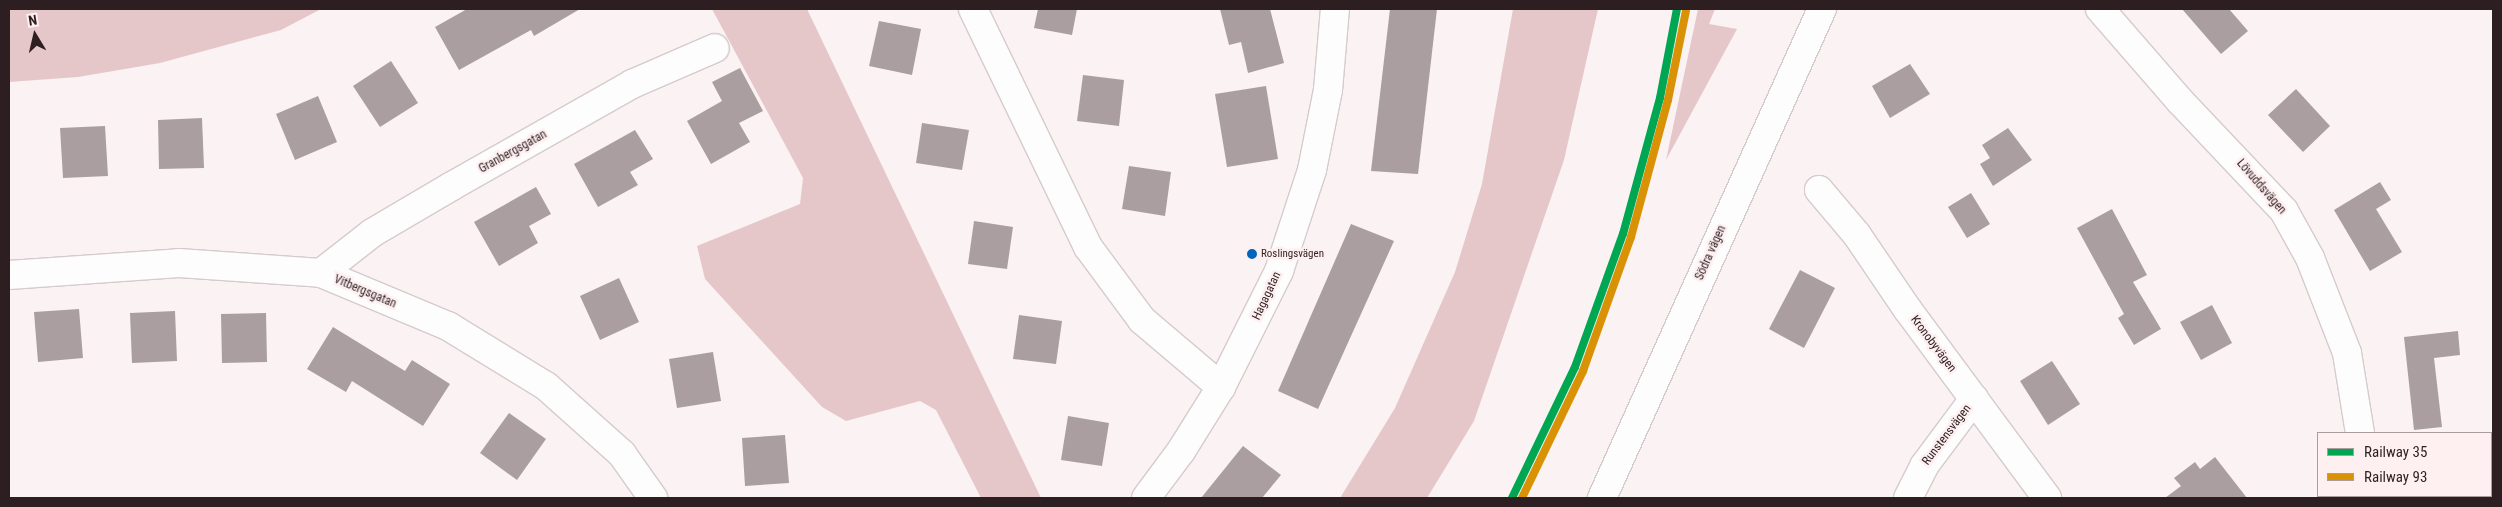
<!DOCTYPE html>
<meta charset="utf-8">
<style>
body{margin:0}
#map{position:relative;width:2502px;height:507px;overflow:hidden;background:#faf2f3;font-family:"Roboto Condensed",sans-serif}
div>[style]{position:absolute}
.forest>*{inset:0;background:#e6c7c9}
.building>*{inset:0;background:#ab9ea0}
.roads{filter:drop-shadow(1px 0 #d6cbcc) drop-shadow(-1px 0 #d6cbcc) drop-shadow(0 1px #d6cbcc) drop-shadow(0 -1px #d6cbcc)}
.minor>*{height:28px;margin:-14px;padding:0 14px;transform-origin:14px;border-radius:14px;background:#fefdfd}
.highway>*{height:28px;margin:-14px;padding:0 14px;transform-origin:14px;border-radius:14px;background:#fefdfd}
.rail-1>*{height:8px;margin:-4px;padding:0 4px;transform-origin:4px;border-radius:4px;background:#00a651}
.rail-2>*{height:8px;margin:-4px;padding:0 4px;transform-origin:4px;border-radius:4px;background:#d99205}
.dots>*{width:14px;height:14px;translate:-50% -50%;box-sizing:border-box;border:2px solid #feeff0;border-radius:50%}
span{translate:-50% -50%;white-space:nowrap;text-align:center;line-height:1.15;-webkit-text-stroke:5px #feeff0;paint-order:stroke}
.bus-label{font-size:11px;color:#2d1f21}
.left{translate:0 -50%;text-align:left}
.street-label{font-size:12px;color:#2d1f21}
.frame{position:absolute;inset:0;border:10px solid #2d1f21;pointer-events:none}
.legend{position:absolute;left:2317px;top:432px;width:175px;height:65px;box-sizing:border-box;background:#feeff0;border:1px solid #aa9c9d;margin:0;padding:6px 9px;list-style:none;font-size:15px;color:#2d1f21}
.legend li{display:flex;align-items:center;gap:10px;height:25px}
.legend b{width:25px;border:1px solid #aa9c9d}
.north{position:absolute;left:10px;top:10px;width:50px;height:50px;-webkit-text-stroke:4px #feeff0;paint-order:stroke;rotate:351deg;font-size:14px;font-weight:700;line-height:20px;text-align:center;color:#2d1f21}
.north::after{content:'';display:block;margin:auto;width:18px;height:22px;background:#2d1f21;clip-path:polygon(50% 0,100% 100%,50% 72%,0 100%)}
</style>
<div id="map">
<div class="forest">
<i style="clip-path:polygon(9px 9px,321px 9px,281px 30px,160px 63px,78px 77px,9px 82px)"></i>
<i style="clip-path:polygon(712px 9px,807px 9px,1041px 498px,981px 498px,936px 410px,920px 401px,846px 421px,822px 407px,705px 279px,697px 246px,800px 204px,803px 178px)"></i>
<i style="clip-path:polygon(1513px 9px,1598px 9px,1564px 160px,1474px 421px,1427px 498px,1340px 498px,1395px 408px,1455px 272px,1482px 184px)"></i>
<i style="clip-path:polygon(1698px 9px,1715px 9px,1709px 24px,1737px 29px,1666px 160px)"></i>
</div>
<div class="building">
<i style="clip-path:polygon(467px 9px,580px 9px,534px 36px,531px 30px,459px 70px,435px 27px)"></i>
<i style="clip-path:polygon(1038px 9px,1077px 9px,1072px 35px,1034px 28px)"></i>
<i style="clip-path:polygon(1220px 9px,1270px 9px,1284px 63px,1248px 73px,1241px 42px,1229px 45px)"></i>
<i style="clip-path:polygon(1390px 9px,1437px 9px,1418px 174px,1371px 171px)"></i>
<i style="clip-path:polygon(2182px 9px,2229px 9px,2248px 31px,2221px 54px)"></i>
<i style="clip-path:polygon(879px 21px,921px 29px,912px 75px,869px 66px)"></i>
<i style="clip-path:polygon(391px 61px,418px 103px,380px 127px,353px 86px)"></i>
<i style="clip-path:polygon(1910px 64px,1930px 94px,1890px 118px,1872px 86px)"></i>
<i style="clip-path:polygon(740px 68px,763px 111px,739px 123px,750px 142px,711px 164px,687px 121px,722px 101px,712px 82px)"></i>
<i style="clip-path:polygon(1083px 75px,1124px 80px,1119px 126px,1077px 121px)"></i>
<i style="clip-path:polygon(1266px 86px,1278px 159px,1227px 167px,1215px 94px)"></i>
<i style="clip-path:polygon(2296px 89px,2330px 126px,2303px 152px,2268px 115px)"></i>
<i style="clip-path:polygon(318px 96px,337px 142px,295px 160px,276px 114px)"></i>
<i style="clip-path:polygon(202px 118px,204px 168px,159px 169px,158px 120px)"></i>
<i style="clip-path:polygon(922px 123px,969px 130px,962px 170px,916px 163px)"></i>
<i style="clip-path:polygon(105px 126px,108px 176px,63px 178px,60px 128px)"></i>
<i style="clip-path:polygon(2008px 128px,2032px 160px,1993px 186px,1980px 164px,1990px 158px,1982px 145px)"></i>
<i style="clip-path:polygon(635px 130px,653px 159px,630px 172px,638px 185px,598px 207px,574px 164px)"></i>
<i style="clip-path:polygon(1129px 166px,1171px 172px,1165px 216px,1122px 209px)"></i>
<i style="clip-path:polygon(2380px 182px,2391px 200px,2376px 209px,2402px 252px,2370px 271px,2334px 210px)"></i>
<i style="clip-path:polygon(536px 187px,551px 214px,529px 226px,538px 243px,499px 266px,474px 222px)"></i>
<i style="clip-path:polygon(1971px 193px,1990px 224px,1967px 238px,1948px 207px)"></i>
<i style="clip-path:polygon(2112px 209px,2147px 275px,2133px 282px,2161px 329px,2134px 345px,2118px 318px,2124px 314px,2077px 228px)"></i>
<i style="clip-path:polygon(974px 221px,1013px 227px,1007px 269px,968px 264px)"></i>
<i style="clip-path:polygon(1351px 224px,1394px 241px,1318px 409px,1278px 391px)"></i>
<i style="clip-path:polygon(1800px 270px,1835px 288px,1804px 348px,1769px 329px)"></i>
<i style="clip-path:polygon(619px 278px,639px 322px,600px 340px,580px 296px)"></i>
<i style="clip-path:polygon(2212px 305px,2232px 343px,2201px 360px,2180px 322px)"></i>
<i style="clip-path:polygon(79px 309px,83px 358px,38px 362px,34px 312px)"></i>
<i style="clip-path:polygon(175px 311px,177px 361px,132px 363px,130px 313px)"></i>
<i style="clip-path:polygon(266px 313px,267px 362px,222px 363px,221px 314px)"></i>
<i style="clip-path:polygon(1019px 315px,1062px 321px,1056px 364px,1013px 359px)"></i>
<i style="clip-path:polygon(333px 327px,405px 371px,412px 360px,450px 384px,423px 426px,352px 381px,346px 392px,307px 369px)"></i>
<i style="clip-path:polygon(2458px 331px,2460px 355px,2434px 358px,2442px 427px,2414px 430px,2404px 337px)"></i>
<i style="clip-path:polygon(713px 352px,721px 401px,677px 408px,669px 359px)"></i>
<i style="clip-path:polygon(2052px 361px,2080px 404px,2048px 425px,2020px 381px)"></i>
<i style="clip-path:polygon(509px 413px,546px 439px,517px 480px,480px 453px)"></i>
<i style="clip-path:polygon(1068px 416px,1109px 423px,1102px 466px,1061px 460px)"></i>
<i style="clip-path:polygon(785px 435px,789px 483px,745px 486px,742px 438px)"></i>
<i style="clip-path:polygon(1243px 446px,1281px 475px,1262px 498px,1201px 498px)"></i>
<i style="clip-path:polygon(2215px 457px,2247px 498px,2165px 498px,2181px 486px,2174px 478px,2195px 462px,2200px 469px)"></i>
</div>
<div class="roads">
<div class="minor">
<i style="left:973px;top:9px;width:264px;rotate:64.2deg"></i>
<i style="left:1088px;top:247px;width:91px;rotate:53.5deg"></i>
<i style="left:1142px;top:320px;width:104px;rotate:40.3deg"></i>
<i style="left:2100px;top:9px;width:122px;rotate:49deg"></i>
<i style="left:2180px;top:101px;width:151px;rotate:46.6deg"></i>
<i style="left:2284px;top:211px;width:54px;rotate:61deg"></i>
<i style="left:2310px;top:258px;width:102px;rotate:68.7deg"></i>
<i style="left:2347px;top:353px;width:81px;rotate:80.8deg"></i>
<i style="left:1819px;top:190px;width:59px;rotate:49.8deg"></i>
<i style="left:1857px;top:235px;width:91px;rotate:55.8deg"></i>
<i style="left:1908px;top:310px;width:234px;rotate:53.5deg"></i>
<i style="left:321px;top:273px;width:65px;rotate:-38.1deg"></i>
<i style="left:372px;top:233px;width:93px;rotate:-30.4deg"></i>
<i style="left:452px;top:186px;width:207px;rotate:-29.5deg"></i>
<i style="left:632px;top:84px;width:90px;rotate:-23.4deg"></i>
<i style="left:9px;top:275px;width:170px;rotate:-4deg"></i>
<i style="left:179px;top:263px;width:142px;rotate:4deg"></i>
<i style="left:321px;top:273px;width:138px;rotate:22.7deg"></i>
<i style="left:448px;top:326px;width:115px;rotate:31.5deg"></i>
<i style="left:546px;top:386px;width:102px;rotate:41.8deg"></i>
<i style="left:622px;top:454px;width:54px;rotate:54.8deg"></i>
<i style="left:2363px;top:496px;width:2px;rotate:90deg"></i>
<i style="left:1146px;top:498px;width:59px;rotate:-53.3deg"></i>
<i style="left:1181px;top:451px;width:75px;rotate:-58deg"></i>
<i style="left:1221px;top:387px;width:130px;rotate:-63.4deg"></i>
<i style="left:1279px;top:271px;width:106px;rotate:-71.9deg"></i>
<i style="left:1312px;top:170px;width:82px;rotate:-78.7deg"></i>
<i style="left:1328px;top:90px;width:81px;rotate:-85.1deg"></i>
<i style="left:1908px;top:498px;width:36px;rotate:-63deg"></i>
<i style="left:1924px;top:466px;width:84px;rotate:-53.3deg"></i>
</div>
<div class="highway">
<i style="left:1602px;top:498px;width:536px;rotate:-65.78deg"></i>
</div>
</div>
<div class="rail-1">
<i style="left:1512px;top:498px;width:145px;rotate:-64.3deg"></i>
<i style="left:1575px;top:367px;width:141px;rotate:-70.2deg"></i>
<i style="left:1623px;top:234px;width:141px;rotate:-74.8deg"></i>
<i style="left:1660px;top:98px;width:91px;rotate:-79.2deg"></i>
</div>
<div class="rail-2">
<i style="left:1522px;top:498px;width:141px;rotate:-64.3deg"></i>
<i style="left:1583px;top:371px;width:142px;rotate:-70.3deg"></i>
<i style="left:1631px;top:237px;width:142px;rotate:-74.9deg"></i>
<i style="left:1668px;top:100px;width:91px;rotate:-78.6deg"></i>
</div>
<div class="dots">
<i style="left:1252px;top:254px;background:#0065bd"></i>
</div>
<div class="bus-label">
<span class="left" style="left:1261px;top:254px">Roslingsvägen</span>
</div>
<div class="street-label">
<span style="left:513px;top:152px;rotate:-29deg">Granbergsgatan</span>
<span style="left:2261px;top:187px;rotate:49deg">Lövuddsvägen</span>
<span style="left:1711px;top:253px;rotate:-66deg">Södra vägen</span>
<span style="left:365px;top:292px;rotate:23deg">Vitbergsgatan</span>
<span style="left:1267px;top:296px;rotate:-65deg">Hagagatan</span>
<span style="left:1933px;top:344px;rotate:53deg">Kronobyvägen</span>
<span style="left:1947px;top:435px;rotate:-53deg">Runstensvägen</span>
</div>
<div class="frame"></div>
<ul class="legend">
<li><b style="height:6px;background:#00a651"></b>Railway 35</li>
<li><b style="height:6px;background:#d99205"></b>Railway 93</li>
</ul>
<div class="north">N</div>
</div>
